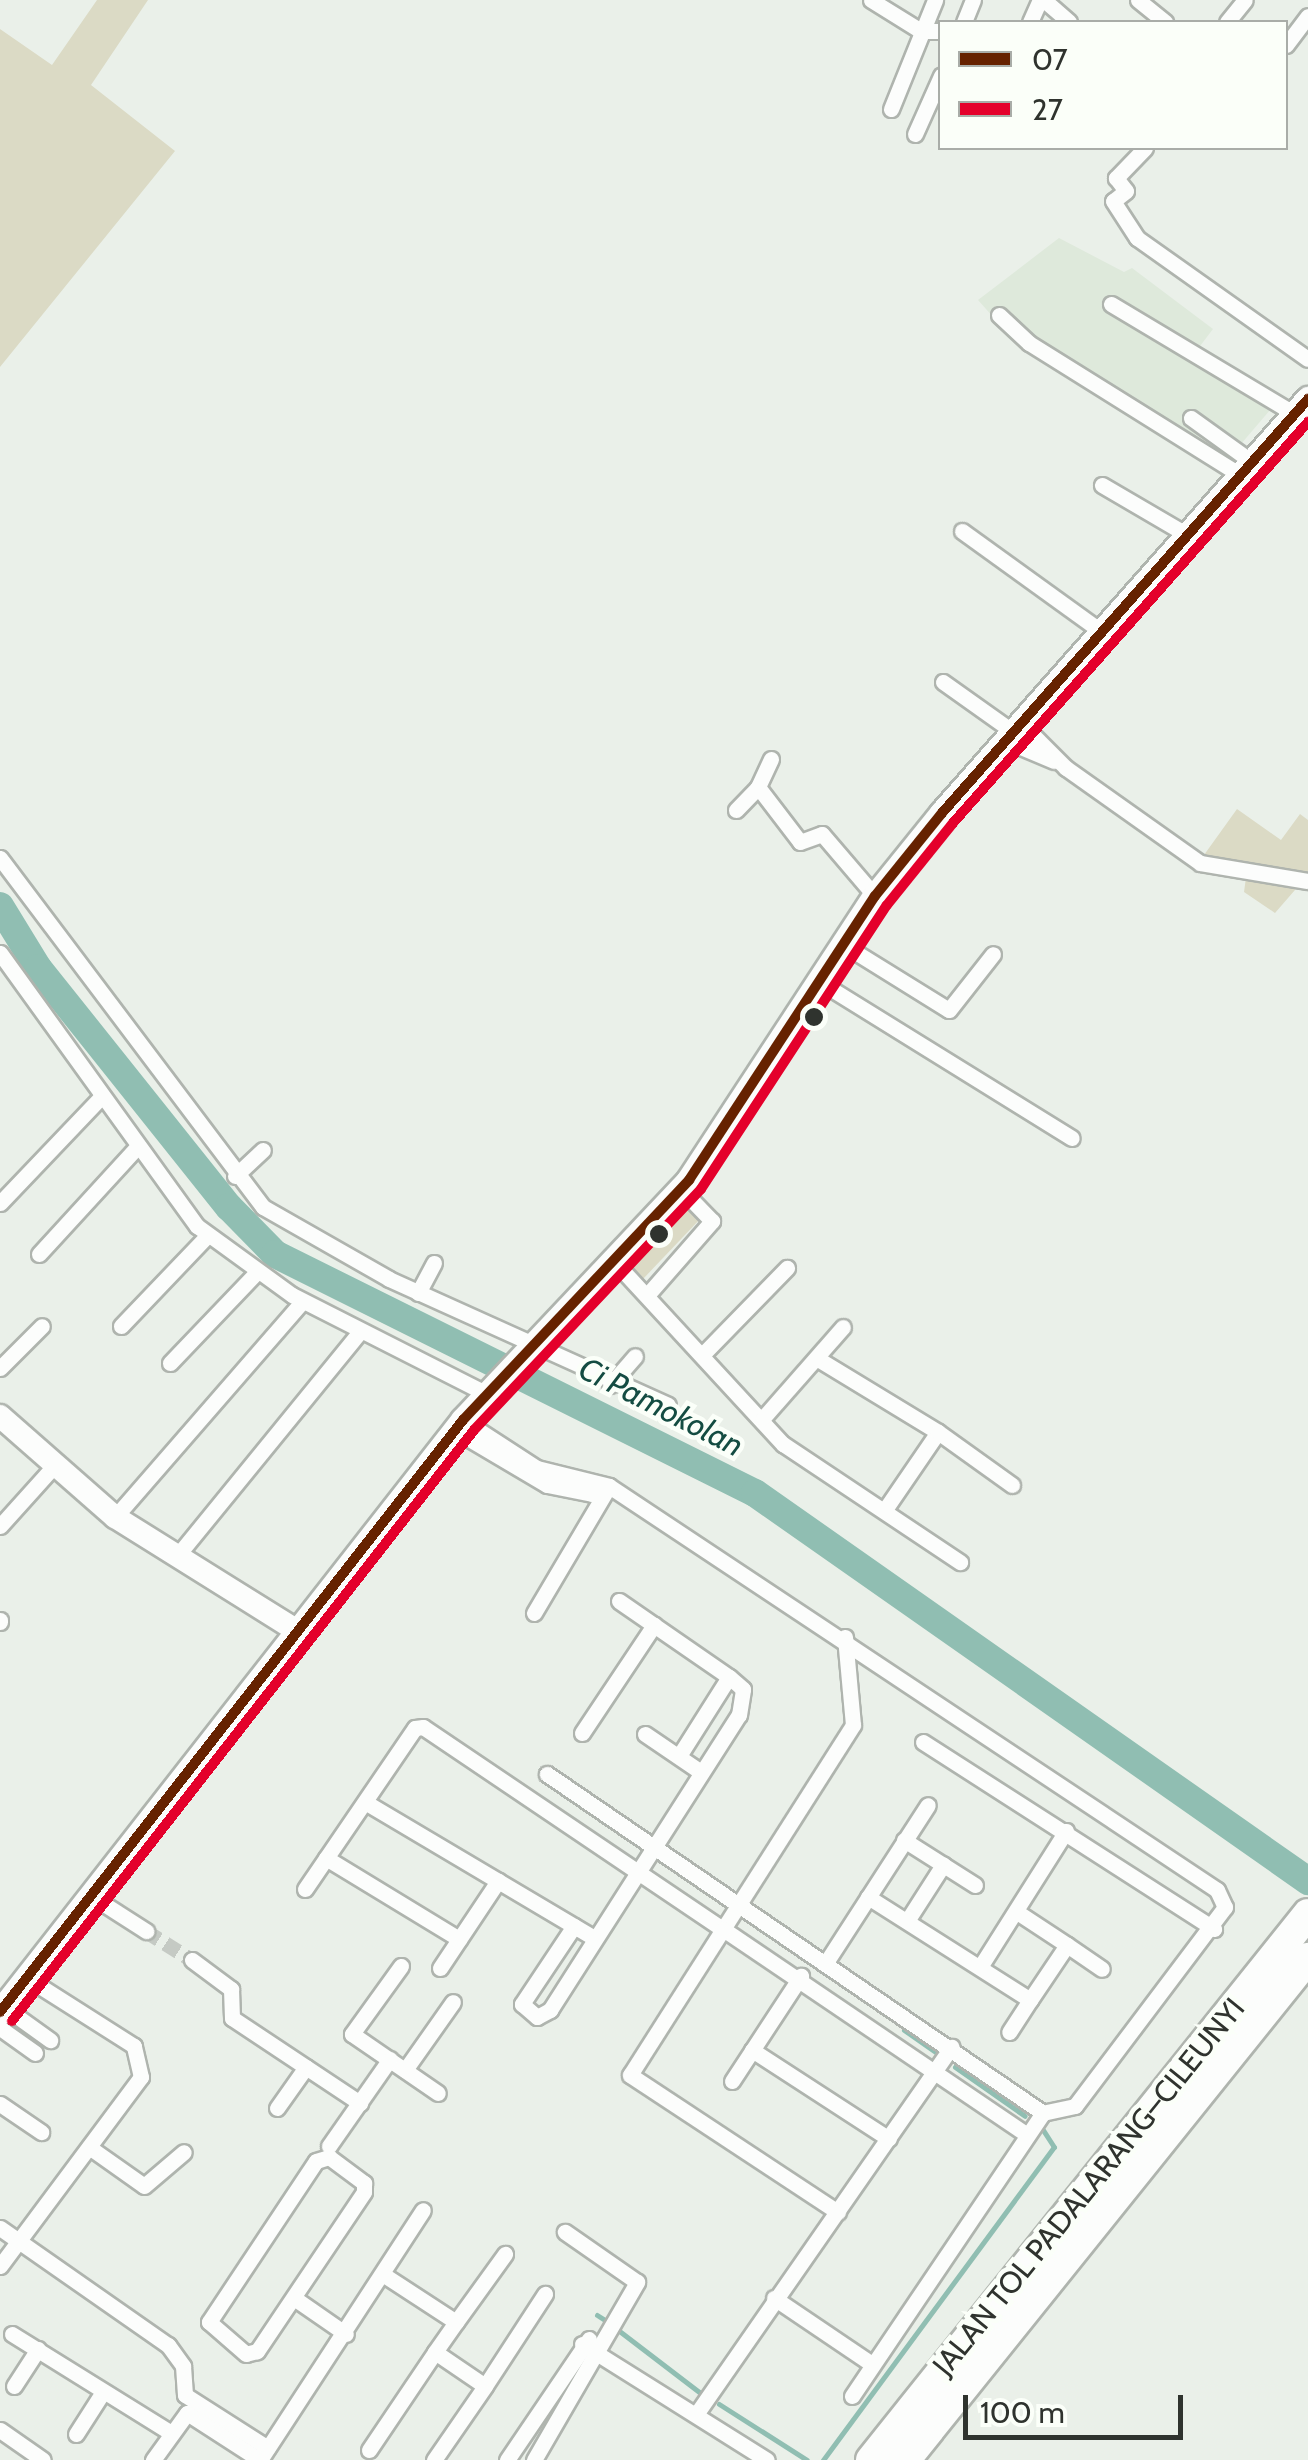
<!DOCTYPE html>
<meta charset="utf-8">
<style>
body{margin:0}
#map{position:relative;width:1308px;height:2460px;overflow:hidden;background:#eaf0e9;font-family:Cabin,sans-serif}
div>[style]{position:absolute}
.built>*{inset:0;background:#dee9db}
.green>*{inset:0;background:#dbdac5}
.stream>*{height:5px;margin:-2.5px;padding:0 2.5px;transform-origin:2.5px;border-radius:2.5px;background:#90beb2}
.river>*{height:28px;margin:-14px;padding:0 14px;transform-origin:14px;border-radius:14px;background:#90beb2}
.street-tunnel>*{height:15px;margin-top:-7.5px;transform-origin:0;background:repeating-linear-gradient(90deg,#c5cac4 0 15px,transparent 0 23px)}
.roads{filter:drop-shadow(2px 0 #afb4ae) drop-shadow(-2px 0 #afb4ae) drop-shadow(0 2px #afb4ae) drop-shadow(0 -2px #afb4ae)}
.street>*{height:15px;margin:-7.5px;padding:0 7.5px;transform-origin:7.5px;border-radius:7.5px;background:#fcfdfc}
.secondary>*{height:22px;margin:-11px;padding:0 11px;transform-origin:11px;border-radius:11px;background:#fcfdfc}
.primary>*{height:25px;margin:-12.5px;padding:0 12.5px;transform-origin:12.5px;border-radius:12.5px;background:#fcfdfc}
.highway>*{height:30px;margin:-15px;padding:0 15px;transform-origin:15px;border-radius:15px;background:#fcfdfc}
.bus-1>*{height:10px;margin:-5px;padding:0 5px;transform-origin:5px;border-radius:5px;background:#620}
.bus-2>*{height:10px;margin:-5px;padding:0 5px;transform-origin:5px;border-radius:5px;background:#e4002b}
.dots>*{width:28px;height:28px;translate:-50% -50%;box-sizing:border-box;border:5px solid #fbfff9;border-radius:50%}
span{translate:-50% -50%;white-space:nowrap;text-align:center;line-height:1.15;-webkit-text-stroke:9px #fbfff9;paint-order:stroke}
.street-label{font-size:30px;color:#2f332e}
.water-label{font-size:32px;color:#144c42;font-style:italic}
.legend{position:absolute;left:938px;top:20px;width:350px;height:130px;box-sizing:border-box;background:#fbfff9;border:2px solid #a9ada8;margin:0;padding:12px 18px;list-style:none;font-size:30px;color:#2f332e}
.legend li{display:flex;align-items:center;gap:20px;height:50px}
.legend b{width:50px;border:2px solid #a9ada8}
.scale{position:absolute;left:963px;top:2395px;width:220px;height:45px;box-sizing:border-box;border:5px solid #2f332e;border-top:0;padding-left:12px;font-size:30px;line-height:35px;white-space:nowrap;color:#2f332e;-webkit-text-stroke:8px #fbfff9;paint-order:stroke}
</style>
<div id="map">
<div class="built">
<i style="clip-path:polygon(1059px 238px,1124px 272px,1132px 268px,1213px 329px,1197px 350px,1276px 403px,1223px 465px,1002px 327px,978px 300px)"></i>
</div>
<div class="green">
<i style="clip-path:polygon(97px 0,148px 0,91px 85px,175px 151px,0 367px,0 29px,52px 65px)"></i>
<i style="clip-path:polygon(1237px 809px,1281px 840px,1300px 814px,1308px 820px,1308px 875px,1275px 913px,1244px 892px,1248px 863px,1204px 855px)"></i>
<i style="clip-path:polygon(685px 1201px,702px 1217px,643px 1279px,627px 1263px)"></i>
</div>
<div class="stream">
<i style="left:904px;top:2030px;width:38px;rotate:35deg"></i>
<i style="left:955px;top:2067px;width:85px;rotate:35deg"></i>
<i style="left:597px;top:2315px;width:9px;rotate:32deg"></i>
<i style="left:618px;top:2330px;width:107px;rotate:37.4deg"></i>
<i style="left:719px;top:2404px;width:104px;rotate:32.5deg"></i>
<i style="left:823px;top:2460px;width:389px;rotate:-53.6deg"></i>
<i style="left:1054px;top:2147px;width:20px;rotate:-123deg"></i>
</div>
<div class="river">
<i style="left:0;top:906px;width:73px;rotate:58.5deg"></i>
<i style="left:38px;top:968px;width:306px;rotate:51.4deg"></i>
<i style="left:229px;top:1207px;width:66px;rotate:45.6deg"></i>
<i style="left:275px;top:1254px;width:536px;rotate:26.47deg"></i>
<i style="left:755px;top:1493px;width:676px;rotate:35.05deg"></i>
</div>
<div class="street-tunnel">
<i style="left:146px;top:1931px;width:54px;rotate:32.2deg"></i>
</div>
<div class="roads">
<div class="street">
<i style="left:871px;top:0;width:59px;rotate:31.8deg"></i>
<i style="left:921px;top:31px;width:20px"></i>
<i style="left:1044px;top:0;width:33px;rotate:41deg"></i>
<i style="left:1138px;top:0;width:35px;rotate:39deg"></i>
<i style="left:964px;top:22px;width:24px;rotate:-68deg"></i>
<i style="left:1030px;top:22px;width:24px;rotate:-66deg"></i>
<i style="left:1227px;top:22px;width:28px;rotate:-51deg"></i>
<i style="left:1286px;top:45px;width:36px;rotate:-53deg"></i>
<i style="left:891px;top:109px;width:118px;rotate:-68deg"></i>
<i style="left:915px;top:134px;width:64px;rotate:-65.9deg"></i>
<i style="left:1145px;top:148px;width:42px;rotate:134deg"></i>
<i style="left:1116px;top:178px;width:16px;rotate:52deg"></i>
<i style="left:1126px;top:191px;width:16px;rotate:142deg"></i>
<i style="left:1113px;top:201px;width:44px;rotate:57deg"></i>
<i style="left:1137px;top:238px;width:209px;rotate:35.3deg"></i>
<i style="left:1111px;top:304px;width:214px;rotate:30.9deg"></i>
<i style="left:999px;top:315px;width:41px;rotate:43deg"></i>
<i style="left:1029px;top:343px;width:249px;rotate:32deg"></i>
<i style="left:1191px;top:418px;width:75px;rotate:35.8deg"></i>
<i style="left:1102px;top:485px;width:97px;rotate:30.3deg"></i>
<i style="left:962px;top:531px;width:173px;rotate:35.8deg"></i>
<i style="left:943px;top:682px;width:85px;rotate:35.4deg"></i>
<i style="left:1020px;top:722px;width:65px;rotate:45deg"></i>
<i style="left:1066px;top:768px;width:164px;rotate:35.3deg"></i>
<i style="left:1200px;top:863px;width:109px;rotate:9.5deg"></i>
<i style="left:1004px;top:740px;width:54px;rotate:22.8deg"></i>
<i style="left:771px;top:759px;width:31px;rotate:115deg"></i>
<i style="left:758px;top:787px;width:69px;rotate:52.6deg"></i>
<i style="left:800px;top:842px;width:23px;rotate:-20deg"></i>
<i style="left:822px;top:834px;width:82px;rotate:49.5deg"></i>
<i style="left:736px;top:810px;width:32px;rotate:-46deg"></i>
<i style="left:0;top:858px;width:437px;rotate:53deg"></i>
<i style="left:263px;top:1207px;width:145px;rotate:29.7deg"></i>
<i style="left:389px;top:1279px;width:306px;rotate:24.3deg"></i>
<i style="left:844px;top:945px;width:123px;rotate:31.8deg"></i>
<i style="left:949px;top:1010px;width:71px;rotate:-51.8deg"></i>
<i style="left:0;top:953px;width:337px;rotate:54.2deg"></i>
<i style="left:197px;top:1226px;width:117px;rotate:36deg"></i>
<i style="left:292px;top:1295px;width:216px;rotate:26.9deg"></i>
<i style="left:820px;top:982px;width:296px;rotate:31.8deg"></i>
<i style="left:235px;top:1176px;width:38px;rotate:-43deg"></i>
<i style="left:0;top:1203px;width:148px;rotate:-46.4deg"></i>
<i style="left:39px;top:1254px;width:147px;rotate:-47.5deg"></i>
<i style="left:613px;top:1260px;width:251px;rotate:47.3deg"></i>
<i style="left:783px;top:1444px;width:213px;rotate:33.7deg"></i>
<i style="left:418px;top:1293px;width:34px;rotate:-62deg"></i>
<i style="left:649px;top:1293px;width:96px;rotate:-48.8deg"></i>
<i style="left:712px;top:1221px;width:45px;rotate:-134.1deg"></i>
<i style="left:121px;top:1326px;width:126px;rotate:-46.3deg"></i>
<i style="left:704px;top:1353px;width:119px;rotate:-45.7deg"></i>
<i style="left:818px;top:1359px;width:140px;rotate:31.3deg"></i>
<i style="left:938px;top:1432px;width:92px;rotate:124.4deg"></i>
<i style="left:170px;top:1363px;width:126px;rotate:-46.3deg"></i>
<i style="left:0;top:1368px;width:59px;rotate:-45deg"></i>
<i style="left:610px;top:1385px;width:38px;rotate:-49deg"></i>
<i style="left:763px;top:1418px;width:121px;rotate:-48.7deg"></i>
<i style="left:463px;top:1420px;width:88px;rotate:33deg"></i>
<i style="left:537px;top:1468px;width:74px;rotate:14deg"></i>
<i style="left:609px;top:1486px;width:730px;rotate:33.6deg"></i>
<i style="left:1217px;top:1890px;width:19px;rotate:65deg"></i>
<i style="left:1225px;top:1907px;width:249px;rotate:127deg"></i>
<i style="left:1075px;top:2106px;width:33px;rotate:168deg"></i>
<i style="left:1043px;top:2113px;width:601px;rotate:-145.65deg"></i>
<i style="left:454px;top:1430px;width:108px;rotate:30.6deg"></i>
<i style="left:547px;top:1485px;width:46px;rotate:11.3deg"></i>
<i style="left:592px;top:1494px;width:19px;rotate:-25deg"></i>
<i style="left:938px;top:1432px;width:91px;rotate:35.6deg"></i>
<i style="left:115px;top:1517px;width:286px;rotate:-49deg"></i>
<i style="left:0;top:1526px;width:82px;rotate:-48deg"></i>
<i style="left:177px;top:1556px;width:289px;rotate:-50.8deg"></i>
<i style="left:619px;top:1601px;width:134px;rotate:34.6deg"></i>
<i style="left:729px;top:1677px;width:93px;rotate:122.3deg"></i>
<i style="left:534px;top:1613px;width:147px;rotate:-59.4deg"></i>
<i style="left:0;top:1620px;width:2px;rotate:90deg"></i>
<i style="left:845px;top:1637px;width:88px;rotate:84.8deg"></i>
<i style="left:853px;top:1725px;width:242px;rotate:122.5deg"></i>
<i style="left:723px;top:1929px;width:366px;rotate:34.1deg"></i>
<i style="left:582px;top:1733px;width:130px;rotate:-56.3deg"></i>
<i style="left:645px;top:1734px;width:68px;rotate:34.2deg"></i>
<i style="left:923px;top:1742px;width:346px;rotate:32.7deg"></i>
<i style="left:365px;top:1802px;width:266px;rotate:30.7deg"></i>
<i style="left:904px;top:1840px;width:84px;rotate:32.4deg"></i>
<i style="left:326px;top:1858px;width:156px;rotate:31.3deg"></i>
<i style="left:305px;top:1889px;width:195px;rotate:-55.7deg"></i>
<i style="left:415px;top:1728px;width:8px;rotate:-7deg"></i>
<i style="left:423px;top:1727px;width:362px;rotate:34deg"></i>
<i style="left:723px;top:1929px;width:173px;rotate:122.5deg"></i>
<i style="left:630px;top:2075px;width:249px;rotate:33.4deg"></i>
<i style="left:90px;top:1895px;width:67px;rotate:32.7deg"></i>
<i style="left:868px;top:1897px;width:192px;rotate:32.4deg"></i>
<i style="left:1030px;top:2000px;width:38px;rotate:123deg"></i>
<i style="left:1017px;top:1912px;width:60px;rotate:33.4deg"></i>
<i style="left:1067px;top:1945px;width:66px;rotate:123.9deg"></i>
<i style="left:907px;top:1921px;width:67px;rotate:-57.3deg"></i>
<i style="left:574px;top:1926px;width:94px;rotate:123.7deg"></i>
<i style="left:522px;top:2004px;width:20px;rotate:41deg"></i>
<i style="left:537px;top:2017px;width:15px;rotate:-28deg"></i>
<i style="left:550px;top:2010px;width:350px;rotate:-57.4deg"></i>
<i style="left:739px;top:1715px;width:26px;rotate:-81deg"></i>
<i style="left:743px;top:1689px;width:18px;rotate:-139deg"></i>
<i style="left:1067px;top:1945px;width:42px;rotate:34.4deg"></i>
<i style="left:192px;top:1960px;width:49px;rotate:36.6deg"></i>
<i style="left:231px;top:1989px;width:29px;rotate:88deg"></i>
<i style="left:232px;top:2018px;width:154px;rotate:33.6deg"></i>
<i style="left:825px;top:1964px;width:189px;rotate:-57.1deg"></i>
<i style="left:401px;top:1966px;width:84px;rotate:125.8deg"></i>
<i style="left:352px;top:2034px;width:104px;rotate:34.5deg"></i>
<i style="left:980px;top:1967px;width:161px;rotate:-57.7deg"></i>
<i style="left:440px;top:1968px;width:105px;rotate:-56.3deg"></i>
<i style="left:4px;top:2007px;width:57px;rotate:35.7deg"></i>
<i style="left:0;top:2028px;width:43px;rotate:35.5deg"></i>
<i style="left:752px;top:2050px;width:163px;rotate:33deg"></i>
<i style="left:405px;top:2070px;width:83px;rotate:-54.8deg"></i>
<i style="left:732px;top:2081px;width:126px;rotate:-56.7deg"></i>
<i style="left:0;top:2104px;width:50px;rotate:34.3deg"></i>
<i style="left:277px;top:2108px;width:50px;rotate:-54.7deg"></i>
<i style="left:329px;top:2146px;width:106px;rotate:-55deg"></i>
<i style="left:89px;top:2147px;width:67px;rotate:35.3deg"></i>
<i style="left:144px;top:2186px;width:52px;rotate:-40.4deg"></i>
<i style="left:329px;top:2157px;width:44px;rotate:36.6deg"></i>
<i style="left:364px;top:2183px;width:9px;rotate:90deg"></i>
<i style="left:364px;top:2192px;width:192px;rotate:123.9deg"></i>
<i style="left:257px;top:2351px;width:11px;rotate:165deg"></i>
<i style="left:246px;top:2354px;width:49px;rotate:-139.1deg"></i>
<i style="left:209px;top:2322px;width:193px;rotate:-56.4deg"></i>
<i style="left:316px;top:2161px;width:14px;rotate:-17deg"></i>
<i style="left:0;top:2228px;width:205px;rotate:34.9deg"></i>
<i style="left:168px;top:2345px;width:26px;rotate:54deg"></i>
<i style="left:183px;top:2366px;width:29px;rotate:86deg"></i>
<i style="left:185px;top:2395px;width:98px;rotate:32.6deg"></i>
<i style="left:0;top:2266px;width:236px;rotate:-53.3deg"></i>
<i style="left:141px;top:2077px;width:32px;rotate:-103deg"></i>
<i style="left:134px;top:2046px;width:127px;rotate:-147.6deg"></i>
<i style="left:384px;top:2275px;width:86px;rotate:33.1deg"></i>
<i style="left:456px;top:2322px;width:84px;rotate:-54.2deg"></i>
<i style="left:294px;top:2298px;width:63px;rotate:34.7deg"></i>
<i style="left:774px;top:2298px;width:118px;rotate:34deg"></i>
<i style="left:456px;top:2322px;width:37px;rotate:125deg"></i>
<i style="left:435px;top:2352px;width:60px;rotate:34.2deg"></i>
<i style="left:485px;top:2386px;width:110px;rotate:-56.9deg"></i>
<i style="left:12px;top:2334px;width:184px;rotate:31.9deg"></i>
<i style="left:582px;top:2344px;width:218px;rotate:32.1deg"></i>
<i style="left:14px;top:2386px;width:44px;rotate:-57deg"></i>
<i style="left:852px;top:2396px;width:341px;rotate:-56deg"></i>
<i style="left:697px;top:2413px;width:446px;rotate:-55.2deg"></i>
<i style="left:0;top:2430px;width:52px;rotate:34.9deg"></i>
<i style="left:76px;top:2434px;width:50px;rotate:-57.3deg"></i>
<i style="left:369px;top:2450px;width:118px;rotate:-56deg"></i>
<i style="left:153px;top:2460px;width:58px;rotate:-54.1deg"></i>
<i style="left:187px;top:2413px;width:87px;rotate:32.8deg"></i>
<i style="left:260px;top:2460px;width:298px;rotate:-56.9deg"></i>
<i style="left:434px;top:2460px;width:90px;rotate:-55.4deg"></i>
<i style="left:507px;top:2460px;width:146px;rotate:-55.9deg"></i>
<i style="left:534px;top:2460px;width:206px;rotate:-59.9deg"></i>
<i style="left:637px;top:2282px;width:88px;rotate:-145.2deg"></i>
</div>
<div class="secondary">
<i style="left:0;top:1416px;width:153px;rotate:41.3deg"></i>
<i style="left:115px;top:1517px;width:213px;rotate:32deg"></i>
</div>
<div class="primary">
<i style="left:0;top:2012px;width:752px;rotate:-51.97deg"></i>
<i style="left:463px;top:1420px;width:330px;rotate:-46.7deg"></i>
<i style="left:689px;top:1180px;width:339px;rotate:-56.8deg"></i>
<i style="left:875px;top:896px;width:107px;rotate:-51.1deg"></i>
<i style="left:942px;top:813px;width:553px;rotate:-48.52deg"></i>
</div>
<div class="highway">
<i style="left:871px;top:2460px;width:699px;rotate:-51.33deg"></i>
<i style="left:905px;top:2460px;width:644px;rotate:-51.24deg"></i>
</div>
</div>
<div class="bus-1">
<i style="left:0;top:2012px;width:752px;rotate:-51.97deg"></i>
<i style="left:463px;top:1420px;width:330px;rotate:-46.7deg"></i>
<i style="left:689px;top:1180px;width:339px;rotate:-56.8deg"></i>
<i style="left:875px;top:896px;width:107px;rotate:-51.1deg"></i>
<i style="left:942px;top:813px;width:553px;rotate:-48.52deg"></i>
</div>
<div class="bus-2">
<i style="left:12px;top:2021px;width:750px;rotate:-51.98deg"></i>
<i style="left:474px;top:1430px;width:331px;rotate:-46.7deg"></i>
<i style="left:701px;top:1189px;width:339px;rotate:-56.8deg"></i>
<i style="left:887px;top:905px;width:105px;rotate:-51.2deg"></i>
<i style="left:953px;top:823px;width:536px;rotate:-48.48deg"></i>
</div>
<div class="dots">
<i style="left:814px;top:1017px;background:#2f332e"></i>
<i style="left:659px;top:1234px;background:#2f332e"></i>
</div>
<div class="street-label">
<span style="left:1089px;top:2187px;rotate:-51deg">JALAN TOL PADALARANG–CILEUNYI</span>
</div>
<div class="water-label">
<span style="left:661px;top:1407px;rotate:27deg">Ci Pamokolan</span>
</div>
<ul class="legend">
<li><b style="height:12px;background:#620"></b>07</li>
<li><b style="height:12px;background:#e4002b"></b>27</li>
</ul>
<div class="scale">100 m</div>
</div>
